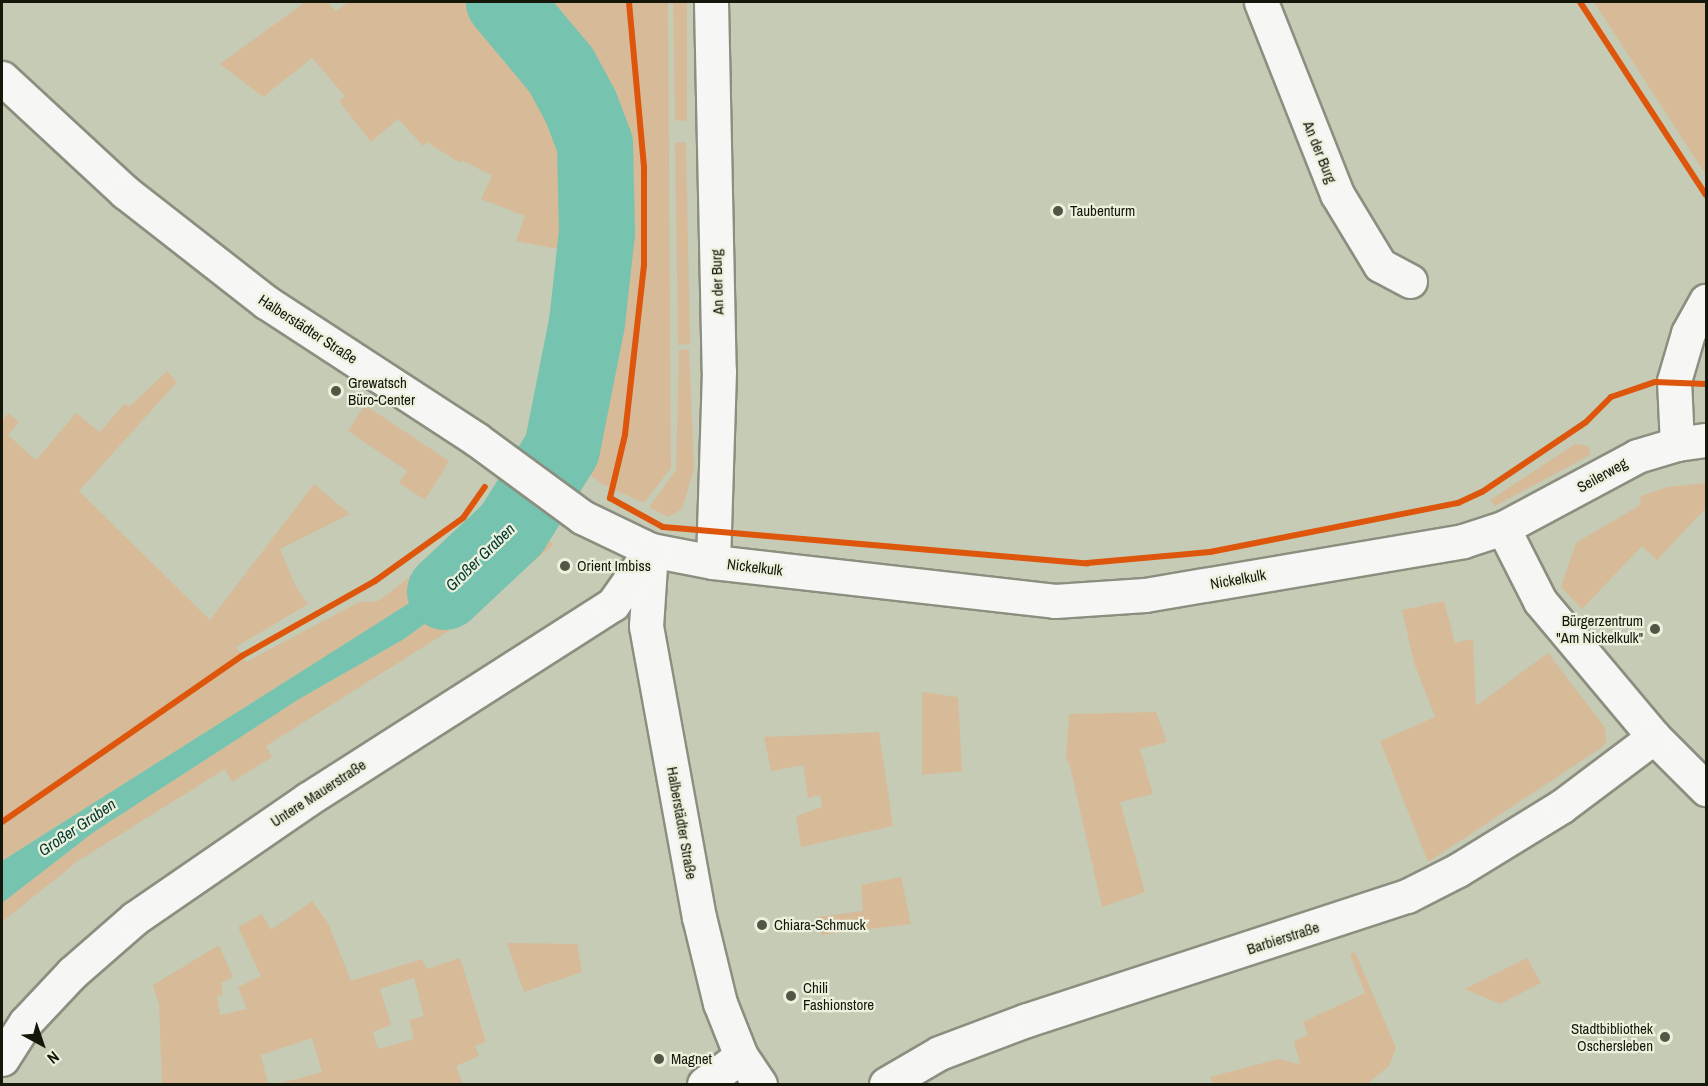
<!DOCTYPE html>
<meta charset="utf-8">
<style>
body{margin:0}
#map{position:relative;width:1708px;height:1086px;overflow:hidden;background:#c5cbb5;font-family:"Archivo Narrow",sans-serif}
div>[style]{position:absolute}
.green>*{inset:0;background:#d7bb98}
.water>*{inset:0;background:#76c3af}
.river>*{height:76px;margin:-38px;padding:0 38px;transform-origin:38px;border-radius:38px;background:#76c3af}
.roads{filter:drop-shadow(2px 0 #8b8f7f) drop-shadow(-2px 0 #8b8f7f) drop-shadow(0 2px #8b8f7f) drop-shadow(0 -2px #8b8f7f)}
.minor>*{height:33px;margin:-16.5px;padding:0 16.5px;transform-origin:16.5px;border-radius:16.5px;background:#f6f7f4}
.cycleway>*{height:6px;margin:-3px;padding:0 3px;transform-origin:3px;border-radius:3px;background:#dd560c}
.dots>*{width:16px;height:16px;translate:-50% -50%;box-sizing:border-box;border:3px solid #ecf1de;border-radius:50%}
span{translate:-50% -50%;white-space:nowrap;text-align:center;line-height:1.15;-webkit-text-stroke:4.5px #ecf1de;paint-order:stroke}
.street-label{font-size:15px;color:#141709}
.poi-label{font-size:15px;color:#141709}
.left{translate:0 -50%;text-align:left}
.right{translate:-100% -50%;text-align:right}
.water-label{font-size:16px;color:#01362e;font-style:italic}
.frame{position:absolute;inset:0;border:3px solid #141709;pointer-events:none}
.north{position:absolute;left:12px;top:1014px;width:60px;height:60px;-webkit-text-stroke:4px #ecf1de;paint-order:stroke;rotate:140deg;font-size:16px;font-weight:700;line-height:24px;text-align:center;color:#141709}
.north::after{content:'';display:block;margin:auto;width:21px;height:27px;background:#141709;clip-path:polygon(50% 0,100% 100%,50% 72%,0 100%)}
</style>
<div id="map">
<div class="green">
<i style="clip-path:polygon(305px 2px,327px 2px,336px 11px,348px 2px,668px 2px,671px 468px,644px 503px,604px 485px,535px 438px,552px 377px,568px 251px,516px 241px,525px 216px,481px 199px,492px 176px,462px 160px,460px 163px,427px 142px,423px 146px,398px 119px,371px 142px,339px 101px,345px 96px,312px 58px,263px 97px,220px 64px)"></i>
<i style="clip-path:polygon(673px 2px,687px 2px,687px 121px,675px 120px)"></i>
<i style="clip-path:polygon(1594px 2px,1706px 2px,1706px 175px)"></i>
<i style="clip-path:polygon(686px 142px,690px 344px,678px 345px,675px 143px)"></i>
<i style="clip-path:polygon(689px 349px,694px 469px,682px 509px,668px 517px,649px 507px,676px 470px,679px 350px)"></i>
<i style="clip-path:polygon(167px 371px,177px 382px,79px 491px,210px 620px,314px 484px,350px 514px,280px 549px,296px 587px,308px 604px,236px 647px,246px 662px,359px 602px,378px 601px,440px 554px,495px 502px,508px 512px,469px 557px,430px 590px,2px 861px,2px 422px,8px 413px,19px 422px,8px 435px,36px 460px,76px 413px,100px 432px,125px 403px,129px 407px)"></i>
<i style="clip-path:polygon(365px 405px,449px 461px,425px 500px,399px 483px,407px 471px,348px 431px)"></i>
<i style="clip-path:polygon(1575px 444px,1589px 446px,1590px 455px,1495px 506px,1490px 500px)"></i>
<i style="clip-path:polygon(1706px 483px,1706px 508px,1657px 560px,1642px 546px,1582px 609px,1561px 587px,1576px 543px,1640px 505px,1641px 496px,1667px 487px)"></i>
<i style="clip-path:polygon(538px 531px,554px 544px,463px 622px,266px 746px,272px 757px,232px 782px,225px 769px,78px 861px,2px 922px,2px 903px,94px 832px,299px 699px,404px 639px,467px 593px)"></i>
<i style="clip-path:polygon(1444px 601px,1455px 643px,1473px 639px,1476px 706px,1548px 653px,1604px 726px,1607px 741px,1601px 748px,1428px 862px,1380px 741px,1435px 717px,1414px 663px,1402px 610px)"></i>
<i style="clip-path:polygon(922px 692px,958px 697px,962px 771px,922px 775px)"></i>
<i style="clip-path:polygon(1156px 712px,1167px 742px,1140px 749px,1153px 794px,1120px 802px,1145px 892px,1102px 907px,1069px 762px,1066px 760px,1069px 714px)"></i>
<i style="clip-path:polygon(879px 732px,893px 826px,801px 847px,796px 816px,822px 807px,820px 795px,808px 798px,803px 765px,771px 771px,764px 737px)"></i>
<i style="clip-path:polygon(901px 877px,911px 924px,821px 935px,817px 917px,863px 911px,861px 885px)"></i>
<i style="clip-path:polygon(evenodd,312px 901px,328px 923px,351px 981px,422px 959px,427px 969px,460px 958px,486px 1042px,475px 1046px,479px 1056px,456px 1066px,463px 1084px,278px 1084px,322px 1072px,312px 1038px,261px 1055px,268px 1084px,162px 1084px,159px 1005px,153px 985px,219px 945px,233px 977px,221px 983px,223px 994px,217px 997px,220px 1015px,247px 1009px,238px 987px,261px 976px,238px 927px,262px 914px,271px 930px,312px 901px,414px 978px,424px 1016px,409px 1020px,414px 1039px,378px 1049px,373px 1032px,391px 1025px,380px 989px,414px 978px)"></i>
<i style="clip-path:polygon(507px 943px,577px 944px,582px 972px,524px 992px)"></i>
<i style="clip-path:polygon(1355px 952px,1396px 1048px,1389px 1066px,1367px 1084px,1213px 1084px,1210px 1077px,1278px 1059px,1300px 1064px,1294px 1041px,1308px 1035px,1303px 1022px,1365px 993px,1350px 954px)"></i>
<i style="clip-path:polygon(1527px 958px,1541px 983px,1500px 1004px,1465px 989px)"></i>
</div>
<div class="water">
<i style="clip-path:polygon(508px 512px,538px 531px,467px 593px,404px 639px,299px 699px,94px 832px,2px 903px,2px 861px,430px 590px,469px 557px)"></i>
</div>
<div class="river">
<i style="left:445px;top:592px;width:92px;rotate:-43.2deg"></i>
<i style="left:512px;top:529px;width:94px;rotate:-58deg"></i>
<i style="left:562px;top:449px;width:128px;rotate:-78.8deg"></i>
<i style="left:587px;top:323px;width:92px;rotate:-83.7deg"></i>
<i style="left:597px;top:232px;width:88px;rotate:-91.3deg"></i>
<i style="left:595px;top:144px;width:40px;rotate:-111deg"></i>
<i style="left:581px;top:107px;width:42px;rotate:-118.4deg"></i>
<i style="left:561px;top:70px;width:89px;rotate:-130deg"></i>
</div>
<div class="roads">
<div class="minor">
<i style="left:711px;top:2px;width:369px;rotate:88.8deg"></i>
<i style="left:719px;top:371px;width:191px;rotate:91.8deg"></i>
<i style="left:1261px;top:2px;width:206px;rotate:68.4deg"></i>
<i style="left:1337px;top:194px;width:83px;rotate:58.8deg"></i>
<i style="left:1380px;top:265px;width:34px;rotate:28deg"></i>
<i style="left:2px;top:78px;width:168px;rotate:42.8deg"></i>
<i style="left:125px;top:192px;width:179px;rotate:38deg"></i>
<i style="left:266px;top:302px;width:251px;rotate:33.1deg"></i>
<i style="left:476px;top:439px;width:132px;rotate:36.3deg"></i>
<i style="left:582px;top:517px;width:76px;rotate:25.6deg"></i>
<i style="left:651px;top:550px;width:63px;rotate:11deg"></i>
<i style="left:713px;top:562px;width:344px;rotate:6.5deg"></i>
<i style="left:1055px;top:601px;width:90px;rotate:-3.8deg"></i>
<i style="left:1145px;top:595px;width:323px;rotate:-9.6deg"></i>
<i style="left:1463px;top:541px;width:42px;rotate:-18deg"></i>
<i style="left:1503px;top:528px;width:152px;rotate:-28.2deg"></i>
<i style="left:1637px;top:456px;width:42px;rotate:-16.7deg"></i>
<i style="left:1677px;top:444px;width:29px;rotate:-8deg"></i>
<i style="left:1677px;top:444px;width:63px;rotate:-92.7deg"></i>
<i style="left:1674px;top:381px;width:50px;rotate:-73.7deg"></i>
<i style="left:1688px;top:333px;width:37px;rotate:-61deg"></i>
<i style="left:1503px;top:528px;width:82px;rotate:63.1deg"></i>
<i style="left:1540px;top:601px;width:177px;rotate:50deg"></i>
<i style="left:1654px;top:737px;width:74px;rotate:45deg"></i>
<i style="left:651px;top:551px;width:75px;rotate:93.8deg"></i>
<i style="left:646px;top:626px;width:296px;rotate:79.7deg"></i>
<i style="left:699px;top:917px;width:89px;rotate:76.3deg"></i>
<i style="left:720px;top:1003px;width:57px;rotate:68.4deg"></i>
<i style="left:741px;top:1056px;width:34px;rotate:56deg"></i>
<i style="left:2px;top:1059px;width:43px;rotate:-57.4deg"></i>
<i style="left:25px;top:1023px;width:69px;rotate:-46.8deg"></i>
<i style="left:72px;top:973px;width:84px;rotate:-41.1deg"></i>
<i style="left:135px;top:918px;width:210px;rotate:-34.5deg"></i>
<i style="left:308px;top:799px;width:362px;rotate:-32.6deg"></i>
<i style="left:613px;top:604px;width:66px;rotate:-54.9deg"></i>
<i style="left:704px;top:1084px;width:46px;rotate:-37.1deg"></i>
<i style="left:886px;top:1084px;width:61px;rotate:-30.3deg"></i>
<i style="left:939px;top:1053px;width:94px;rotate:-20.6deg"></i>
<i style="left:1027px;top:1020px;width:400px;rotate:-18.1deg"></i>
<i style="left:1407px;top:896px;width:57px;rotate:-27deg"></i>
<i style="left:1458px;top:870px;width:122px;rotate:-31.6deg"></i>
<i style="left:1562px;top:806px;width:115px;rotate:-36.9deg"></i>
</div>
</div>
<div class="cycleway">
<i style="left:629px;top:2px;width:167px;rotate:84.8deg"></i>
<i style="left:644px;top:168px;width:97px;rotate:90deg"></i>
<i style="left:644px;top:265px;width:171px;rotate:96.4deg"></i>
<i style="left:625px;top:435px;width:65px;rotate:103.4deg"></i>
<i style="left:610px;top:498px;width:60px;rotate:28.7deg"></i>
<i style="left:663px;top:527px;width:426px;rotate:4.9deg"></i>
<i style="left:1087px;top:563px;width:123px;rotate:-5.1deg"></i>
<i style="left:1210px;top:552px;width:253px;rotate:-11.2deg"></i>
<i style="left:1458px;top:503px;width:26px;rotate:-25deg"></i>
<i style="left:1482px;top:492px;width:125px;rotate:-33.9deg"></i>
<i style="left:1586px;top:422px;width:35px;rotate:-45deg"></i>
<i style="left:1611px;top:397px;width:46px;rotate:-18.8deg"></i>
<i style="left:1655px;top:382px;width:51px;rotate:2.2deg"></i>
<i style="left:1580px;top:2px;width:230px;rotate:56.9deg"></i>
<i style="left:2px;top:822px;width:292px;rotate:-34.7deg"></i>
<i style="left:242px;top:656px;width:153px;rotate:-29.4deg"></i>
<i style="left:375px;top:581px;width:108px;rotate:-35.6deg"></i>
<i style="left:463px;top:518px;width:38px;rotate:-55deg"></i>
</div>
<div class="dots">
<i style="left:1058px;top:211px;background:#525645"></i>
<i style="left:336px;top:391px;background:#525645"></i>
<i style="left:565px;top:566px;background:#525645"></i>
<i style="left:1655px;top:629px;background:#525645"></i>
<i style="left:762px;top:925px;background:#525645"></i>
<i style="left:791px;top:996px;background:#525645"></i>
<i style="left:1665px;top:1037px;background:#525645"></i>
<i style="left:659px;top:1059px;background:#525645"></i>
</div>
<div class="street-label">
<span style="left:1320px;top:152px;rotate:68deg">An der Burg</span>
<span style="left:717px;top:282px;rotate:-92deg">An der Burg</span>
<span style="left:308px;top:329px;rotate:33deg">Halberstädter Straße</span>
<span style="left:1602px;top:475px;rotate:-29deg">Seilerweg</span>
<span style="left:755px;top:567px;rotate:7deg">Nickelkulk</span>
<span style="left:1238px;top:579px;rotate:-10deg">Nickelkulk</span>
<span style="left:318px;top:793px;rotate:-33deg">Untere Mauerstraße</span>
<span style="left:682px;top:823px;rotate:80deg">Halberstädter Straße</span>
<span style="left:1283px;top:938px;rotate:-18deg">Barbierstraße</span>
</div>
<div class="poi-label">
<span class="left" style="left:1070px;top:211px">Taubenturm</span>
<span class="left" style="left:348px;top:391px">Grewatsch<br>Büro-Center</span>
<span class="left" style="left:577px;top:566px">Orient Imbiss</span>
<span class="right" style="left:1643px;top:629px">Bürgerzentrum<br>"Am Nickelkulk"</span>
<span class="left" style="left:774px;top:925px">Chiara-Schmuck</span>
<span class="left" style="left:803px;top:996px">Chili<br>Fashionstore</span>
<span class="right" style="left:1653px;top:1037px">Stadtbibliothek<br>Oschersleben</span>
<span class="left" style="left:671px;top:1059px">Magnet</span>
</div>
<div class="water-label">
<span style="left:480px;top:557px;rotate:-44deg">Großer Graben</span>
<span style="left:77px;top:827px;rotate:-34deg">Großer Graben</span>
</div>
<div class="frame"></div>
<div class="north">N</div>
</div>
